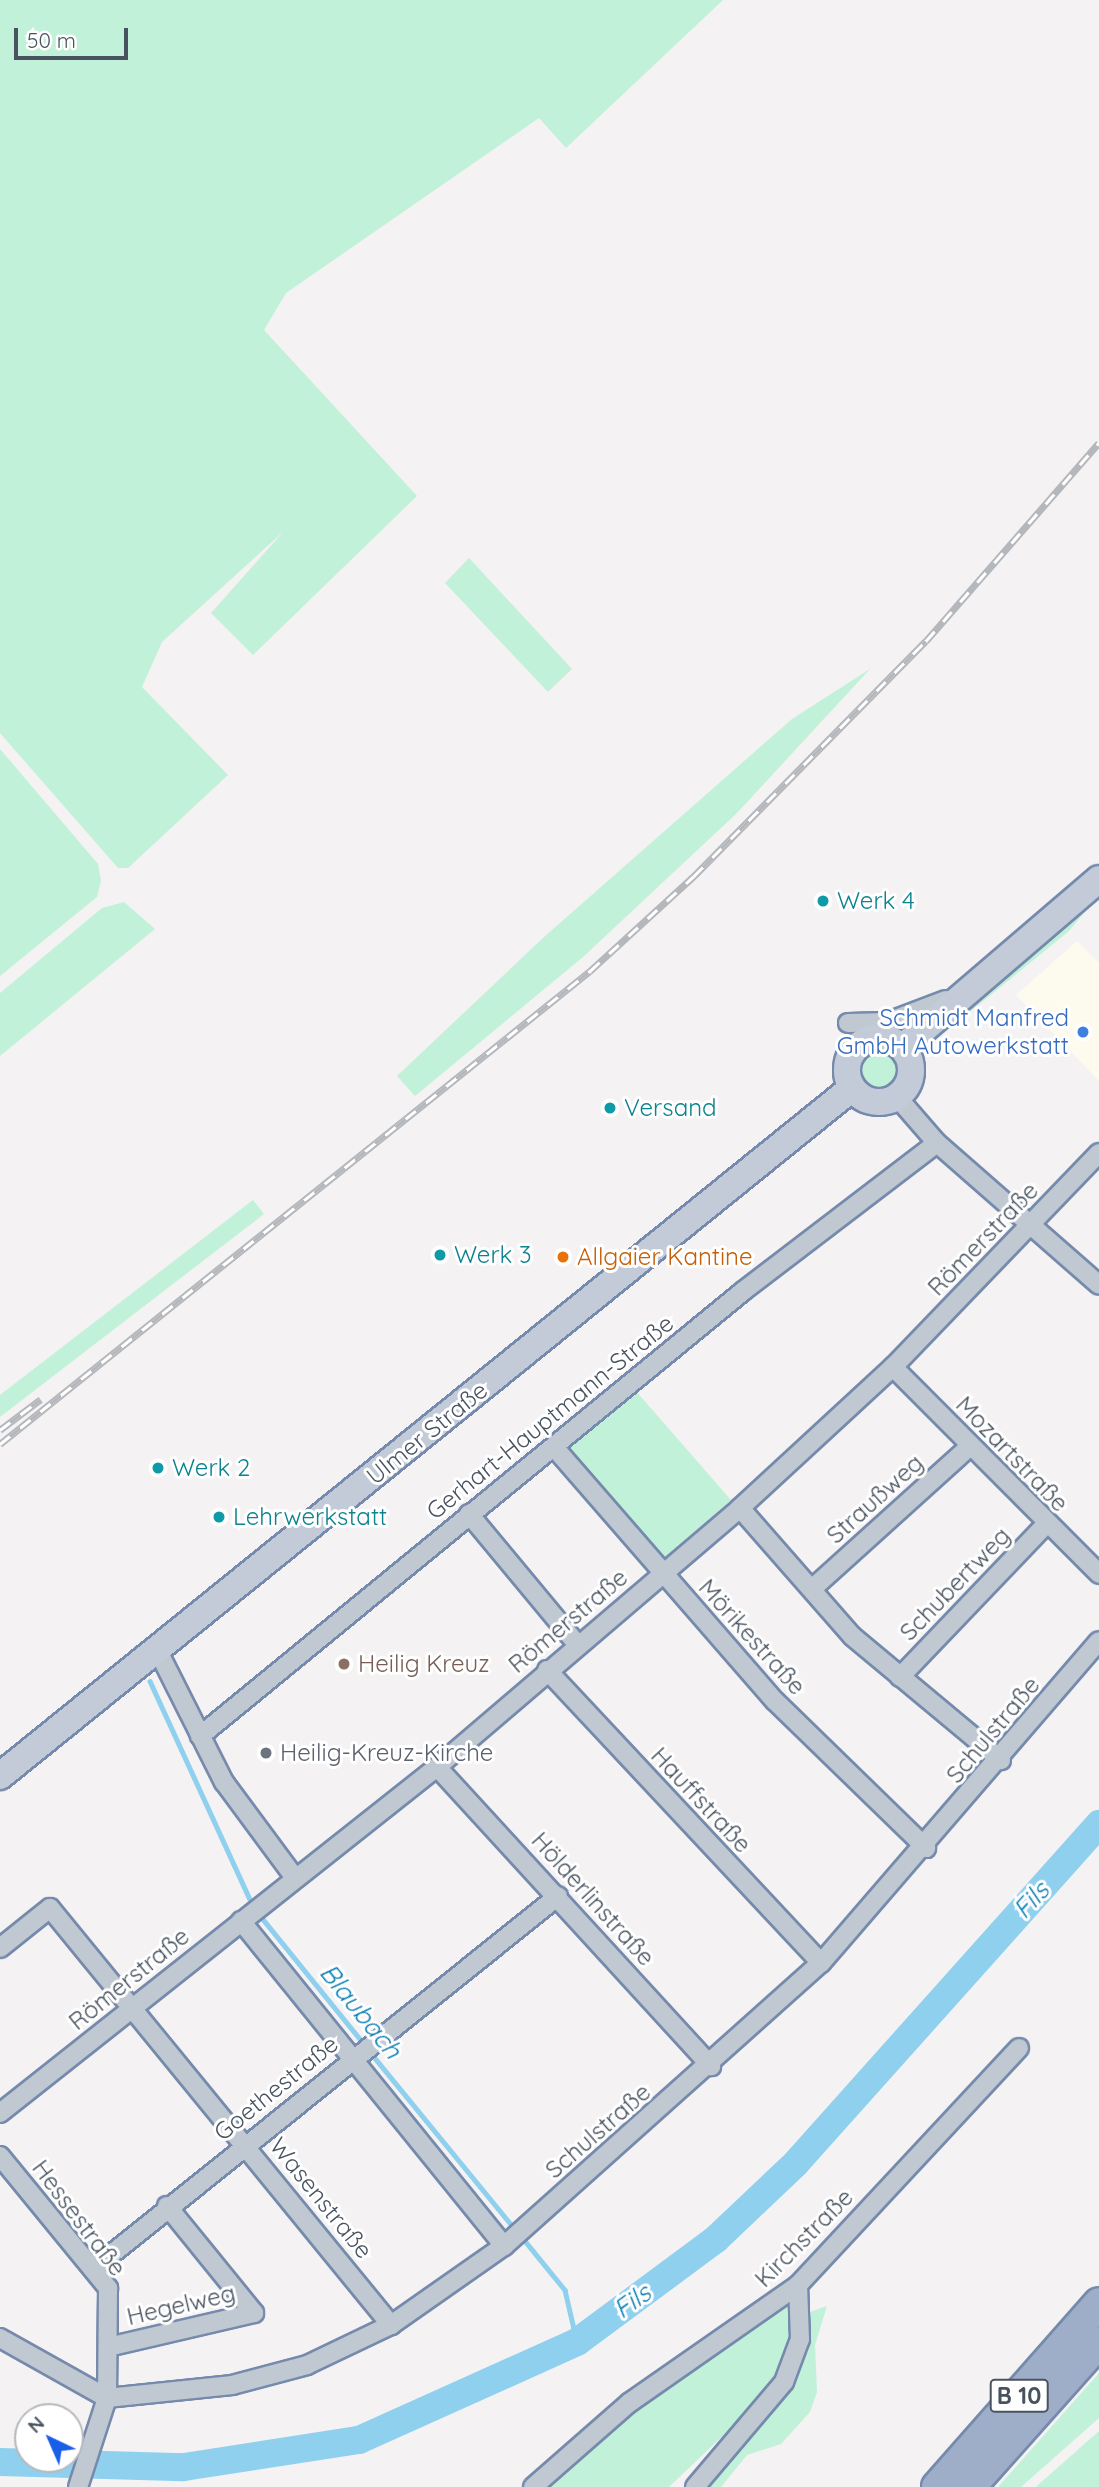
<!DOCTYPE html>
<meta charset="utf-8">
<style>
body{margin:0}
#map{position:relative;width:1099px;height:2487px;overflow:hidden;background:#f4f2f2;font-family:Quicksand,sans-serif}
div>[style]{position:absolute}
.commercial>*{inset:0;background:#fdfaee}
.green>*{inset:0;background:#c2f1d9}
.round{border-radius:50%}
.stream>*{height:4.5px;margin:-2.25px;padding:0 2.25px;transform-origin:2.25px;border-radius:2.25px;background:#8fd0ee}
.river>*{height:28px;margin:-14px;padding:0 14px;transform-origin:14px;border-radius:14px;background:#8fd0ee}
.roads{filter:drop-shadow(2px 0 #758aac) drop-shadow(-2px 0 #758aac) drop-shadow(0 2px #758aac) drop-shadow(0 -2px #758aac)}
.minor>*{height:18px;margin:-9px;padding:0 9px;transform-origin:9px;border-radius:9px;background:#c0c8d1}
.secondary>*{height:26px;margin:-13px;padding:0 13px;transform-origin:13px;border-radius:13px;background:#c3cbd8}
.secondary>.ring{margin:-13px;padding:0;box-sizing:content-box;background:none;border:26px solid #c3cbd8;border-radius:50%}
.trunk>*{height:30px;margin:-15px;padding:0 15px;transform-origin:15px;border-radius:15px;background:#9eaec8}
.rail>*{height:7px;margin-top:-3.5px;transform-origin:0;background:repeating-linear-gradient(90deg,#fff 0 13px,#b4b7bc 0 26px);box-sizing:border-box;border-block:2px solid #b4b7bc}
.dots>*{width:19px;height:19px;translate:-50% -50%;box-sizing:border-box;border:4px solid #fff;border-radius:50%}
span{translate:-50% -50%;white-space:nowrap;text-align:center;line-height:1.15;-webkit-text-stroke:6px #fff;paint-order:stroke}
.shield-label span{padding:2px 5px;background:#fff;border:2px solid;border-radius:5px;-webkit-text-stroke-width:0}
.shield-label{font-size:23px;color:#495360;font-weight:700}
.culture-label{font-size:24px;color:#0d838f}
.left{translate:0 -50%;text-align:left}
.shop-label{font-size:24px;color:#366cbe}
.right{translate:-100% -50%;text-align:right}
.street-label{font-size:24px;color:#495360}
.food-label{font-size:24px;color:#c56008}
.education-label{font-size:24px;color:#785e54}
.worship-label{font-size:24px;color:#5b616d}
.water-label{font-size:26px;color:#0b7eb2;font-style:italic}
.north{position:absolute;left:14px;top:2403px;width:70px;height:70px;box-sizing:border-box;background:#fff;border:2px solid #b6babf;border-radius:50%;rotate:316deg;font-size:19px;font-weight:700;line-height:28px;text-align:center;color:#495360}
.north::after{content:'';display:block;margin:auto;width:24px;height:32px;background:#195ee8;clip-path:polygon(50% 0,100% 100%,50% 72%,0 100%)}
.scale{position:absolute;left:14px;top:28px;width:114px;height:32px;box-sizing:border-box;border:4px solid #495360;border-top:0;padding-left:9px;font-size:21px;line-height:24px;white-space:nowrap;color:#495360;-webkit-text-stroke:5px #fff;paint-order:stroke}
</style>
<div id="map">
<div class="commercial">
<i style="clip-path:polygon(1077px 941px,1099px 963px,1099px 1081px,1016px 995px)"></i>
</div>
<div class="green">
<i style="clip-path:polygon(0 0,723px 0,566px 148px,539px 118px,286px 293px,264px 330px,417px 496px,253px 655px,211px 613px,283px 532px,162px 642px,142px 687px,228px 775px,128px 868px,118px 868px,0 733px)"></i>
<i style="clip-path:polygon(469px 558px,572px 669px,548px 692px,445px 583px)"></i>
<i style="clip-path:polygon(870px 669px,737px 813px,583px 957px,415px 1096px,397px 1076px,544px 937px,792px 719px)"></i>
<i style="clip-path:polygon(0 749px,98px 864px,101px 881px,97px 897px,0 976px)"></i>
<i style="clip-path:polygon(1099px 895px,1069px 931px,922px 1051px,943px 1026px)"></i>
<i style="clip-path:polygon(124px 902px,155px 929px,0 1056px,0 993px,102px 908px)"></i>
<i class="round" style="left:860px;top:1052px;width:36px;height:36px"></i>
<i style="clip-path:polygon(253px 1200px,264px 1214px,0 1417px,0 1395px)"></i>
<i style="clip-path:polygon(635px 1390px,731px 1500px,661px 1561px,565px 1449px)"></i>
<i style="clip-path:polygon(786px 2305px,794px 2332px,772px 2389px,669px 2487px,544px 2487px,652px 2396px)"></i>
<i style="clip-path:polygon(827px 2306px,815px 2345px,817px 2392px,810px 2412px,781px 2444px,747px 2455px,721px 2487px,705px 2487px,791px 2386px,807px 2346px,807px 2313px)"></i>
<i style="clip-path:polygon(1099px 2373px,1099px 2418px,1021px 2487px,998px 2487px)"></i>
<i style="clip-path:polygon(1099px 2431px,1099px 2487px,1036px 2487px,1038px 2485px)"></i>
</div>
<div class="stream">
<i style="left:150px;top:1681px;width:247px;rotate:65.4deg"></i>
<i style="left:258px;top:1913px;width:170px;rotate:51deg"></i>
<i style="left:370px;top:2052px;width:229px;rotate:50.7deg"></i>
<i style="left:521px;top:2236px;width:70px;rotate:50.8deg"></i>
<i style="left:565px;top:2290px;width:53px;rotate:77deg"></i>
</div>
<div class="river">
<i style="left:0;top:2462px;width:184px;rotate:1.6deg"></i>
<i style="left:184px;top:2467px;width:177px;rotate:-8.8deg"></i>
<i style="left:359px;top:2440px;width:239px;rotate:-24.2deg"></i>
<i style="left:577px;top:2342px;width:173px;rotate:-36.5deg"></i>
<i style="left:716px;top:2239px;width:110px;rotate:-43.5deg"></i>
<i style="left:796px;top:2163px;width:455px;rotate:-48.2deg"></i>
</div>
<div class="roads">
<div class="minor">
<i style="left:848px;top:1023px;width:40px;rotate:-1.4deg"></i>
<i style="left:888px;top:1022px;width:62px;rotate:-20.8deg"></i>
<i style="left:897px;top:1097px;width:61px;rotate:49deg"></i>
<i style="left:937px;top:1143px;width:215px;rotate:41.2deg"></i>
<i style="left:893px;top:1367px;width:292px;rotate:45.1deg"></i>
<i style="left:554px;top:1447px;width:337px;rotate:49deg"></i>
<i style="left:775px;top:1701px;width:211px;rotate:44.2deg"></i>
<i style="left:740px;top:1508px;width:170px;rotate:48.8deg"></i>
<i style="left:852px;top:1636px;width:194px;rotate:39.8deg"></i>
<i style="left:469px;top:1514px;width:169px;rotate:50.3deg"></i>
<i style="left:813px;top:1588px;width:212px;rotate:-42.1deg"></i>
<i style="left:158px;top:1651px;width:147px;rotate:63.3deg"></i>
<i style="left:224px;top:1782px;width:119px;rotate:53.5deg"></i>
<i style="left:547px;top:1670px;width:401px;rotate:46.9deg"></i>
<i style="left:900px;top:1677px;width:211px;rotate:-46.3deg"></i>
<i style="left:200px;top:1736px;width:701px;rotate:-39.32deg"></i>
<i style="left:742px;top:1292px;width:245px;rotate:-37.4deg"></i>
<i style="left:437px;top:1767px;width:406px;rotate:47.5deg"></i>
<i style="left:241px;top:1921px;width:418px;rotate:51deg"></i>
<i style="left:0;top:1948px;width:64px;rotate:-38.7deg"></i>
<i style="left:50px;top:1908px;width:539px;rotate:50.73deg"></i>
<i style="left:0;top:2113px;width:557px;rotate:-38.37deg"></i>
<i style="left:437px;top:1767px;width:399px;rotate:-40.5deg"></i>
<i style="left:740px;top:1508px;width:208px;rotate:-42.7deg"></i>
<i style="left:893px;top:1367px;width:297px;rotate:-46.1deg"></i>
<i style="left:0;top:2156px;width:171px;rotate:50.7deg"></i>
<i style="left:108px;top:2288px;width:110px;rotate:90.5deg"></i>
<i style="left:107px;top:2398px;width:94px;rotate:108deg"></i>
<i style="left:93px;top:2269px;width:596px;rotate:-38.73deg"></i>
<i style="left:0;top:2338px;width:123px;rotate:29.3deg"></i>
<i style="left:107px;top:2398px;width:126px;rotate:-5.9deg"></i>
<i style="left:232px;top:2385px;width:78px;rotate:-14.9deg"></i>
<i style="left:307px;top:2365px;width:93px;rotate:-25.5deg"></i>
<i style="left:391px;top:2325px;width:138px;rotate:-35deg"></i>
<i style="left:504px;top:2246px;width:425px;rotate:-41.8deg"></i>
<i style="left:821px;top:1963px;width:425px;rotate:-49.2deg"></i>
<i style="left:108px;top:2347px;width:150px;rotate:-13.1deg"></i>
<i style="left:254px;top:2313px;width:138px;rotate:-129.1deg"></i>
<i style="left:533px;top:2487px;width:128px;rotate:-41.2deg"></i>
<i style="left:629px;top:2403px;width:206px;rotate:-34.9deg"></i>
<i style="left:798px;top:2285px;width:324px;rotate:-47deg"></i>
<i style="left:695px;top:2487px;width:138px;rotate:-49.7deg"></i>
<i style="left:784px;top:2382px;width:46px;rotate:-69.6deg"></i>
<i style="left:800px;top:2339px;width:54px;rotate:-92.1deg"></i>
</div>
<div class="secondary">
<i class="ring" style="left:847px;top:1038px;width:38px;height:38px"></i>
<i style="left:903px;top:1047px;width:258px;rotate:-40.6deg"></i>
<i style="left:0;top:1776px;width:1095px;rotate:-38.92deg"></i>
</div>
<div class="trunk">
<i style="left:937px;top:2487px;width:245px;rotate:-48.6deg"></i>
<i style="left:970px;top:2487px;width:194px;rotate:-48.3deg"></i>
</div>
</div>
<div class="rail">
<i style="left:0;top:1430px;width:51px;rotate:-37.1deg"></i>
<i style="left:0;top:1444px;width:756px;rotate:-38.72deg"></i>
<i style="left:590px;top:971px;width:141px;rotate:-42.4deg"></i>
<i style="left:694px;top:876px;width:330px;rotate:-45.4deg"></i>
<i style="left:926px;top:641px;width:263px;rotate:-48.9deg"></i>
</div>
<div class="dots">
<i style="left:823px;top:901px;background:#0f9aa8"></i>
<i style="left:1083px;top:1032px;background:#3f7fe0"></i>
<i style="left:610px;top:1108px;background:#0f9aa8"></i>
<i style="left:440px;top:1255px;background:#0f9aa8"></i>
<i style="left:563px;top:1257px;background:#e8710a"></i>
<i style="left:158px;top:1468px;background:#0f9aa8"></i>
<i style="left:219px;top:1517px;background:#0f9aa8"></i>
<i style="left:344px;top:1664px;background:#8d6e63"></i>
<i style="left:266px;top:1753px;background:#6b7280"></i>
</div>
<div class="shield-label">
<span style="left:1019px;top:2396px">B 10</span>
</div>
<div class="culture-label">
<span class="left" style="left:837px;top:901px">Werk 4</span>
<span class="left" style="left:624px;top:1108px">Versand</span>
<span class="left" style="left:454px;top:1255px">Werk 3</span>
<span class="left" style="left:172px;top:1468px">Werk 2</span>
<span class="left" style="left:233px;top:1517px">Lehrwerkstatt</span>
</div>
<div class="shop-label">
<span class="right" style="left:1069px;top:1032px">Schmidt Manfred<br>GmbH Autowerkstatt</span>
</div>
<div class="street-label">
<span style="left:983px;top:1239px;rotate:-46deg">Römerstraße</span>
<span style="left:550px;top:1417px;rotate:-39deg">Gerhart-Hauptmann-Straße</span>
<span style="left:427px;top:1433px;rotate:-39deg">Ulmer Straße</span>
<span style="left:1012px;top:1454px;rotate:46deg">Mozartstraße</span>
<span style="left:875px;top:1499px;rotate:-42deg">Straußweg</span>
<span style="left:955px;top:1584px;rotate:-46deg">Schubertweg</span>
<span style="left:568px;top:1621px;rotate:-40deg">Römerstraße</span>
<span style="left:752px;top:1637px;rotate:48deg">Mörikestraße</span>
<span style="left:993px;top:1730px;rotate:-50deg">Schulstraße</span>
<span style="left:701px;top:1800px;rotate:47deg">Hauffstraße</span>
<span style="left:593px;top:1899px;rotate:48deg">Hölderlinstraße</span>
<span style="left:129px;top:1979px;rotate:-39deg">Römerstraße</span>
<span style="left:276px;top:2088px;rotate:-39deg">Goethestraße</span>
<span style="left:598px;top:2131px;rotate:-41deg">Schulstraße</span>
<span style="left:321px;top:2198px;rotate:51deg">Wasenstraße</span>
<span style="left:79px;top:2218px;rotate:53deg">Hessestraße</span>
<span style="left:804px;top:2238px;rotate:-45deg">Kirchstraße</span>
<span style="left:181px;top:2305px;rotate:-13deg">Hegelweg</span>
</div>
<div class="food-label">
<span class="left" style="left:577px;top:1257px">Allgaier Kantine</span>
</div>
<div class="education-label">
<span class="left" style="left:358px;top:1664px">Heilig Kreuz</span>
</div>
<div class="worship-label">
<span class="left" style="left:280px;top:1753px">Heilig-Kreuz-Kirche</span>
</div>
<div class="water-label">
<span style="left:1031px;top:1900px;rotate:-48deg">Fils</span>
<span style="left:361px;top:2011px;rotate:51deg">Blaubach</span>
<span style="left:632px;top:2301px;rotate:-36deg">Fils</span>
</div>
<div class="north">N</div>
<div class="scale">50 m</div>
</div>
